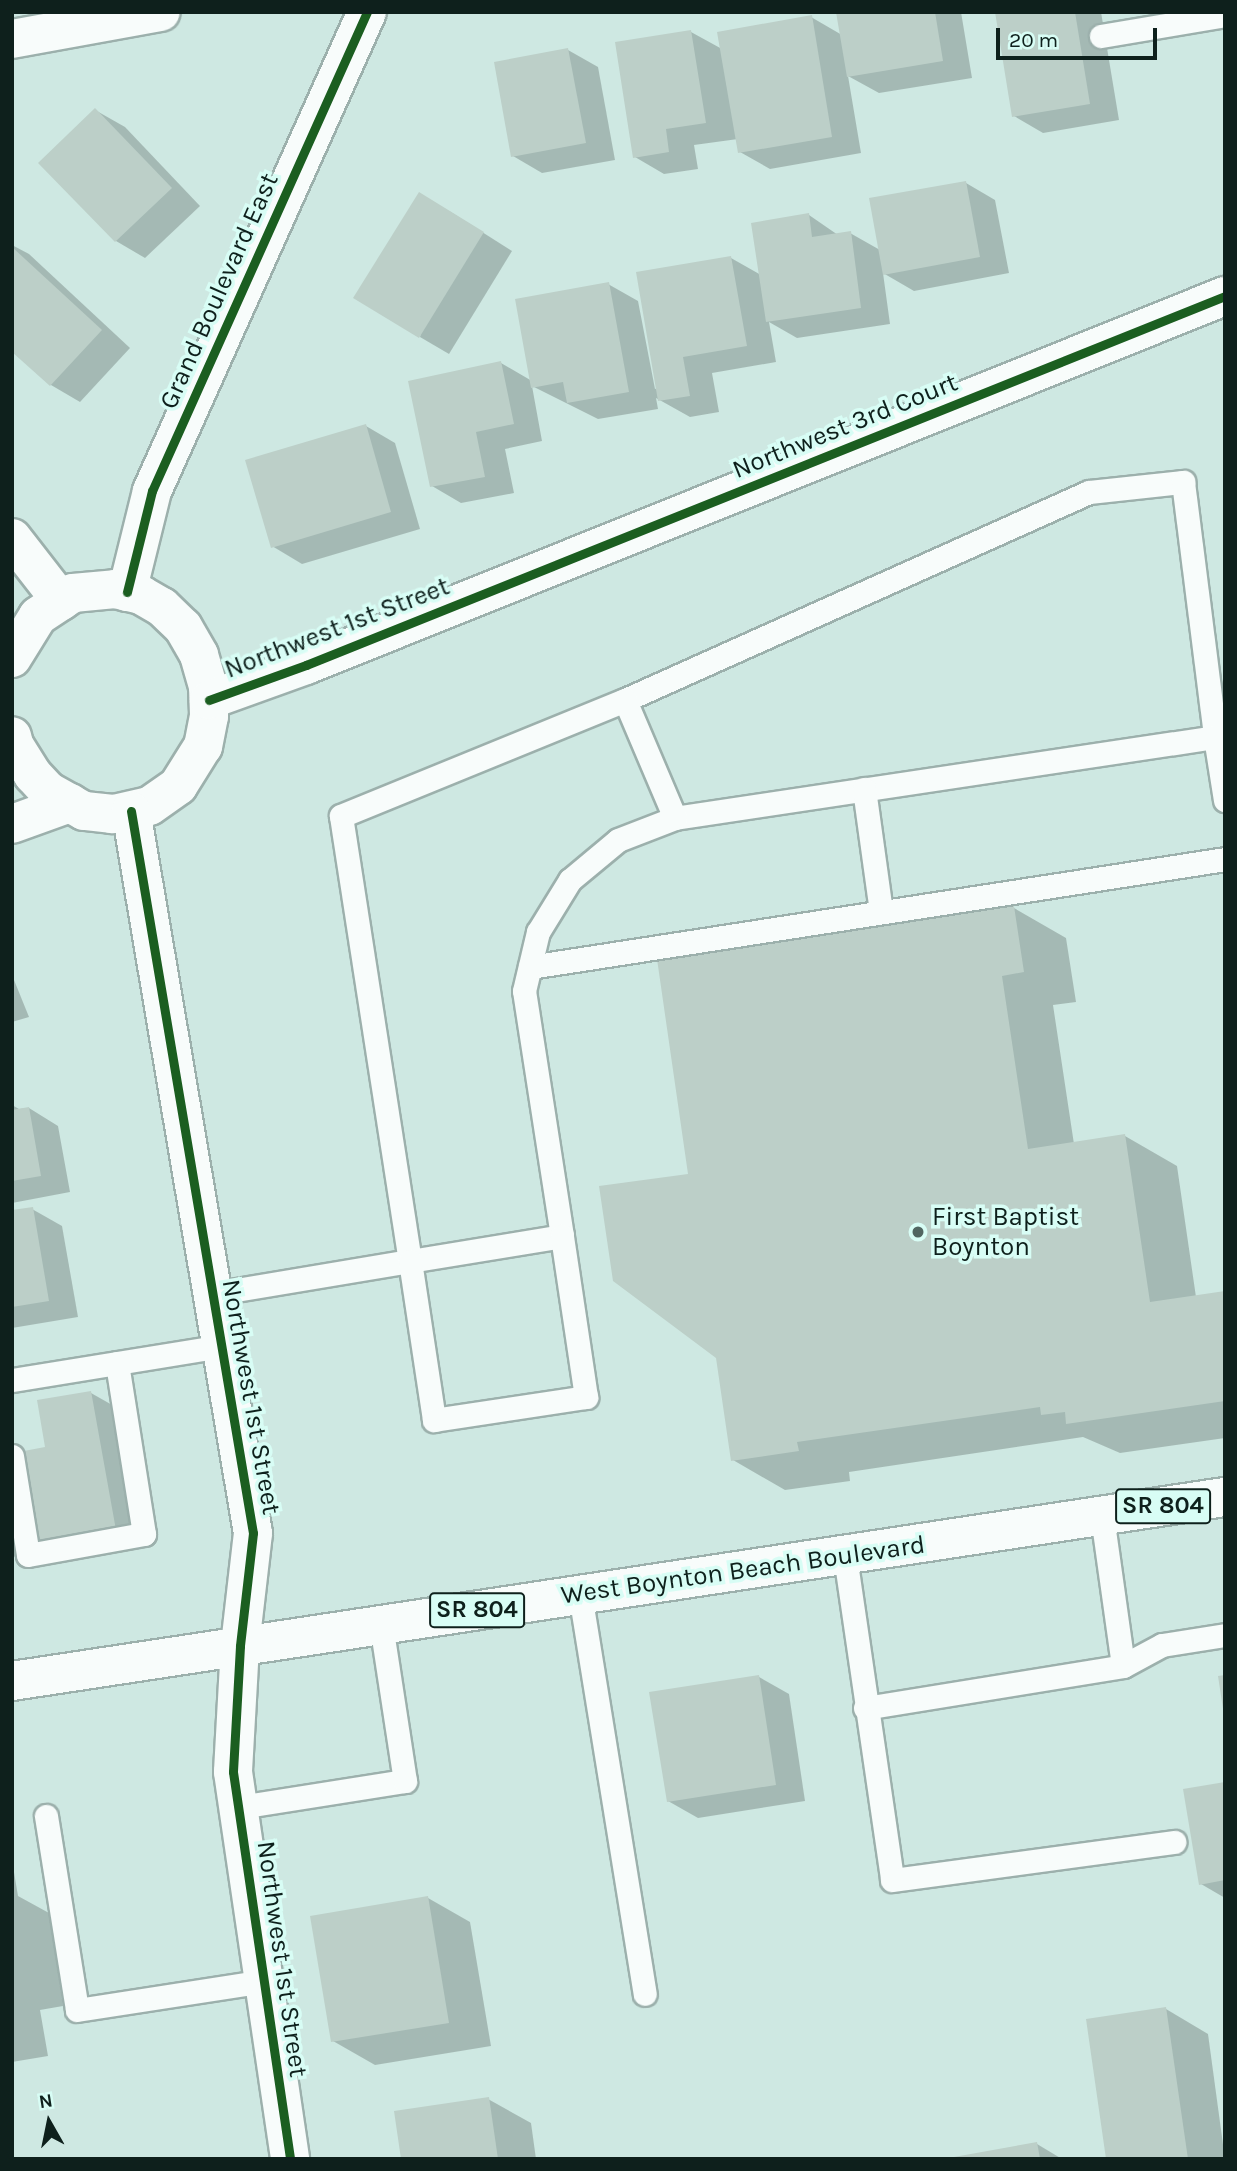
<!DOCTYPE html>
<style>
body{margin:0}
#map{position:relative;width:1237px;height:2171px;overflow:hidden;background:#cee8e2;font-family:Karla,sans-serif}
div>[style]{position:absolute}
.shadow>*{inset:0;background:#0003}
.building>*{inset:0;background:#bccfc8}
.roads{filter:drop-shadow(2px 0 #9cb0ac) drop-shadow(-2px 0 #9cb0ac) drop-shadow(0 2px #9cb0ac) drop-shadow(0 -2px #9cb0ac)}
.lane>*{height:23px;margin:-11.5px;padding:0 11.5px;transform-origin:11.5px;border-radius:11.5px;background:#f8fcfb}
.street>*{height:38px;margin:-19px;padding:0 19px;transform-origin:19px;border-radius:19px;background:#f8fcfb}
.primary>*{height:38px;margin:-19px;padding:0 19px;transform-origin:19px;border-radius:19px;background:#f8fcfb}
.cycleway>*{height:9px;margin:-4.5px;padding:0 4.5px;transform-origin:4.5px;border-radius:4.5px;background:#1b5e20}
.dots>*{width:19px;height:19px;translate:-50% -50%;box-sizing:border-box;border:4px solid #d8fdf5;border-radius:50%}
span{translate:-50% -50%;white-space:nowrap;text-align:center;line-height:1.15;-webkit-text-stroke:7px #d8fdf5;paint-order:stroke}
.shield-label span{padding:2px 5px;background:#d8fdf5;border:2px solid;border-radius:5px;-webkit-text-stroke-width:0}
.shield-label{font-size:24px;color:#0e201c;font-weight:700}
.street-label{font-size:26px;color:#0e201c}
.poi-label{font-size:26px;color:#0e201c}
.left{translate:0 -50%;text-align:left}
.frame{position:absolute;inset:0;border:14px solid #0e201c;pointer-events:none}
.north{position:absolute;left:14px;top:2087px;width:70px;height:70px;-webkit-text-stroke:5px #d8fdf5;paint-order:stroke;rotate:351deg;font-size:19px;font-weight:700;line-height:28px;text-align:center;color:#0e201c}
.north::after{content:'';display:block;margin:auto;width:24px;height:32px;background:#0e201c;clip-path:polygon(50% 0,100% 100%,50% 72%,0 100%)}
.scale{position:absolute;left:996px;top:28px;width:161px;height:32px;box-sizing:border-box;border:4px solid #0e201c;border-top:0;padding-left:9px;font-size:21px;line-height:24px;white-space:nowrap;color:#0e201c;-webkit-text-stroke:5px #d8fdf5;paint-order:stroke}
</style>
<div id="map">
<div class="shadow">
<i style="clip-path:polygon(838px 12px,961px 12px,972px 78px,879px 93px,848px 76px,861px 153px,770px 169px,740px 152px,738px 139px,694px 145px,698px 169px,664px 174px,635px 157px,691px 32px,722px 49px,811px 17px,842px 35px)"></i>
<i style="clip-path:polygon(996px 12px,1101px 12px,1119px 120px,1043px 133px,1014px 116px)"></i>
<i style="clip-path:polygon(568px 50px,598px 67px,615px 160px,542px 173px,513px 156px)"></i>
<i style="clip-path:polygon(95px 110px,125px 127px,200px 206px,145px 258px,116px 241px)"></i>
<i style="clip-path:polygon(966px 183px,995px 200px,1009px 273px,914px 291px,883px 273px,890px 324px,797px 338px,769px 322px,776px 362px,712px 373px,719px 412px,690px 417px,656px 398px,658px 409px,598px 419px,532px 386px,542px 441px,505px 449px,514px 493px,461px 503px,432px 486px,501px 363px,532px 381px,608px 284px,638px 301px,655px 389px,658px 388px,731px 258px,761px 275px,809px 215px,838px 235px,850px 233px,880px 250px)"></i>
<i style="clip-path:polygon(449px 211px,512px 251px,449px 354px,420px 337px)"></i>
<i style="clip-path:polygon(12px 245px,29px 254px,130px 348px,80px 402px,51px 385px,12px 350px)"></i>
<i style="clip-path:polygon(366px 426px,395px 443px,420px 529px,302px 564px,272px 546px)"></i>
<i style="clip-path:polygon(1014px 908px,1066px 938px,1076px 1002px,1053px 1005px,1074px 1144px,1125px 1136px,1177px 1166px,1196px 1297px,1225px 1293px,1225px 1438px,1120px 1453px,1083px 1437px,849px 1472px,850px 1481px,785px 1490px,733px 1460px,688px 1175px)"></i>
<i style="clip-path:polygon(12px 975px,29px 1017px,12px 1022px)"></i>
<i style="clip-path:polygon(12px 1105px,19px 1109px,29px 1108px,58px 1126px,70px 1192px,12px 1203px)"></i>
<i style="clip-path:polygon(32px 1209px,62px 1226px,78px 1317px,12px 1328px,12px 1212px)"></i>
<i style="clip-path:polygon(91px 1393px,121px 1410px,145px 1547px,71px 1559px,41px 1542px,47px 1448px)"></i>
<i style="clip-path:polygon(12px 1484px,30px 1554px,12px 1557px)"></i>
<i style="clip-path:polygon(759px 1677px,789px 1694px,805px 1801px,698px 1818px,668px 1801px)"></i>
<i style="clip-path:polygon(1225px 1784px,1225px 1898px,1201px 1884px)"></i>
<i style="clip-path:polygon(12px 1860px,18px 1896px,49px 1913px,63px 2006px,40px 2010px,48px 2056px,12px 2062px)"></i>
<i style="clip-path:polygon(428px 1898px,470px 1922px,491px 2046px,375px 2065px,333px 2041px)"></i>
<i style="clip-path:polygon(1166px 2009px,1208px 2034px,1225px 2159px,1108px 2159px)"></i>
<i style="clip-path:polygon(488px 2099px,531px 2123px,536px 2159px,402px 2159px)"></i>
<i style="clip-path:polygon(1037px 2144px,1062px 2159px,956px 2159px)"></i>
</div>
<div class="building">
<i style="clip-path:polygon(836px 12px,935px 12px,943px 61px,847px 77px)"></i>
<i style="clip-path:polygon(995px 12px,1075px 12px,1090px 104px,1012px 117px)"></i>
<i style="clip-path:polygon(812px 15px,832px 137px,738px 153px,717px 32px)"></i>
<i style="clip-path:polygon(691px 30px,706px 123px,666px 129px,669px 152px,633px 158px,615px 42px)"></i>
<i style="clip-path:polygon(568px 48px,586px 143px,511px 157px,494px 62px)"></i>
<i style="clip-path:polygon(95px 108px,172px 188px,115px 242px,38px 163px)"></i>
<i style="clip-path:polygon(966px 181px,980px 257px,883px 275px,869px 198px)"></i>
<i style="clip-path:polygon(419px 192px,484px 232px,419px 338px,353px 298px)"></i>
<i style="clip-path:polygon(809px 213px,812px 237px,851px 231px,861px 308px,766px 322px,751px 223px)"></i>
<i style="clip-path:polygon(12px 247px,102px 330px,50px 386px,12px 352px)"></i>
<i style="clip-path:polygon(731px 256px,747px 346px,683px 357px,690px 396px,658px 401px,636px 272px)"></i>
<i style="clip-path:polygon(609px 282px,629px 392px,567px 403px,563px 382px,531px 388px,515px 299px)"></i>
<i style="clip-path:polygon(501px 361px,514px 424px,476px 432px,485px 477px,430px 487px,408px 381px)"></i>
<i style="clip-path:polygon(366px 424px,391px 512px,271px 548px,245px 460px)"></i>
<i style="clip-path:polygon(1014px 906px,1024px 972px,1002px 976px,1028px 1149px,1125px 1134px,1150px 1302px,1225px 1291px,1225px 1401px,1066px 1424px,1065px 1412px,1041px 1415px,1040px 1407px,797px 1442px,799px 1451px,731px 1461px,716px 1358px,613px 1281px,599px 1186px,688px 1174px,657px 959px)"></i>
<i style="clip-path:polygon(29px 1107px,41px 1176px,12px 1181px,12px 1110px)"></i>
<i style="clip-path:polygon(33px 1207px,49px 1301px,12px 1307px,12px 1210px)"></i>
<i style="clip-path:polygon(91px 1391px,116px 1530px,40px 1543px,24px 1451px,45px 1447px,37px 1400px)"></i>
<i style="clip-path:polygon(759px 1675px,776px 1785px,667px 1802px,649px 1692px)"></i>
<i style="clip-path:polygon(1225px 1675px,1225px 1709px,1223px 1709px,1218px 1676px)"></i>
<i style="clip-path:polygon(1225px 1782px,1225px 1880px,1199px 1885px,1183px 1789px)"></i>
<i style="clip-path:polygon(428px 1896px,449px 2023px,331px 2042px,310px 1916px)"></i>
<i style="clip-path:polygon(1166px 2007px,1188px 2159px,1106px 2159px,1086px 2019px)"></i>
<i style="clip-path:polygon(489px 2097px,498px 2159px,401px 2159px,394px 2111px)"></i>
<i style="clip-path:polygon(1037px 2142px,1040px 2159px,954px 2159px,954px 2157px)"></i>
</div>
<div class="roads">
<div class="lane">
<i style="left:1101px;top:36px;width:126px;rotate:-9.6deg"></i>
<i style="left:625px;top:700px;width:508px;rotate:-24.15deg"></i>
<i style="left:1089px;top:492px;width:95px;rotate:-6.1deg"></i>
<i style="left:1183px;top:482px;width:257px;rotate:82.8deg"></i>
<i style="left:1215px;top:737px;width:546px;rotate:171.47deg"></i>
<i style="left:1225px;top:735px;width:10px;rotate:169deg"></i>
<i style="left:1215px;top:737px;width:64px;rotate:81deg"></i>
<i style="left:864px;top:789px;width:124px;rotate:82.1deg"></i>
<i style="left:530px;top:967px;width:703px;rotate:-8.83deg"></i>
<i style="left:212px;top:1294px;width:201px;rotate:-9.5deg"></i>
<i style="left:410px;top:1261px;width:154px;rotate:-9.3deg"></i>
<i style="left:562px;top:1236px;width:248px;rotate:-98.8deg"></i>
<i style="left:524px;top:991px;width:61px;rotate:-76.7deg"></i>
<i style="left:538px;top:932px;width:61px;rotate:-58.4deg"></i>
<i style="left:570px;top:880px;width:62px;rotate:-39.8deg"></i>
<i style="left:618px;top:840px;width:61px;rotate:-21.1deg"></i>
<i style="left:675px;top:818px;width:128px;rotate:-113deg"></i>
<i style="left:625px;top:700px;width:307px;rotate:157.8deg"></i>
<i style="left:341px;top:816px;width:450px;rotate:81.2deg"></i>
<i style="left:410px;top:1261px;width:161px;rotate:81.4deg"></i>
<i style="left:434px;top:1420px;width:154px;rotate:-8.6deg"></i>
<i style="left:586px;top:1397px;width:163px;rotate:-98.5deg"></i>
<i style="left:12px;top:1380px;width:212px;rotate:-9.2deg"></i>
<i style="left:12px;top:1456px;width:100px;rotate:80.8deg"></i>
<i style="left:28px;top:1555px;width:118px;rotate:-10.3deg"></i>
<i style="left:144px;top:1534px;width:173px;rotate:-99deg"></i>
<i style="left:1102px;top:1516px;width:151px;rotate:82deg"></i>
<i style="left:845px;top:1556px;width:327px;rotate:81.7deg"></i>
<i style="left:892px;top:1880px;width:285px;rotate:-7.7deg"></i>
<i style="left:580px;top:1594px;width:405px;rotate:80.8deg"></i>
<i style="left:865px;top:1708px;width:261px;rotate:-9.2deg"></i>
<i style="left:1123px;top:1666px;width:44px;rotate:-28.3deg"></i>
<i style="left:1162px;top:1645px;width:64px;rotate:-9deg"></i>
<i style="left:239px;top:1807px;width:168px;rotate:-8.9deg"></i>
<i style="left:405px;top:1781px;width:158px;rotate:-98.7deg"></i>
<i style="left:46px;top:1816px;width:196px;rotate:80.9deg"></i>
<i style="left:77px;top:2010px;width:189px;rotate:-8.8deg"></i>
</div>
<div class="street">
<i style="left:12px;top:39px;width:151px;rotate:-10.3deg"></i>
<i style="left:12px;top:538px;width:80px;rotate:52.1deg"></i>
<i style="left:127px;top:592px;width:104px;rotate:-76.1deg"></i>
<i style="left:152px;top:491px;width:525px;rotate:-65.83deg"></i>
<i style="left:12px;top:658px;width:49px;rotate:-58.2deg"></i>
<i style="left:38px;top:616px;width:42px;rotate:-33.3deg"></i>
<i style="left:73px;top:593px;width:42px;rotate:-5.4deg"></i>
<i style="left:115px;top:589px;width:27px;rotate:13deg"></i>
<i style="left:141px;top:595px;width:24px;rotate:30deg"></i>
<i style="left:162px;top:607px;width:29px;rotate:44deg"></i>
<i style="left:183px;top:627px;width:32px;rotate:60deg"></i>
<i style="left:199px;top:655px;width:32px;rotate:74deg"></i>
<i style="left:208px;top:686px;width:30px;rotate:88deg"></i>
<i style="left:209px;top:716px;width:31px;rotate:101deg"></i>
<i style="left:203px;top:746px;width:47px;rotate:122deg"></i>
<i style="left:178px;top:786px;width:35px;rotate:145deg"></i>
<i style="left:149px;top:806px;width:37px;rotate:167deg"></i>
<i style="left:113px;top:814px;width:29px;rotate:-174deg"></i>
<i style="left:84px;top:811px;width:41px;rotate:-150.9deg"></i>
<i style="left:48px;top:791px;width:22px;rotate:-133deg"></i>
<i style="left:33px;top:775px;width:36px;rotate:-122deg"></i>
<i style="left:14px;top:744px;width:8px;rotate:-104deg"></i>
<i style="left:209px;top:700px;width:103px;rotate:-19.8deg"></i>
<i style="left:306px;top:665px;width:990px;rotate:-21.88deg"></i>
<i style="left:131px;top:811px;width:732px;rotate:80.41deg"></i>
<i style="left:253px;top:1533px;width:114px;rotate:96.6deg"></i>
<i style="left:240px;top:1646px;width:126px;rotate:93.2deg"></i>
<i style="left:233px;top:1772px;width:391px;rotate:81.6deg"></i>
<i style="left:12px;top:824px;width:62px;rotate:-19.9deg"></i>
</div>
<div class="primary">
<i style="left:12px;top:1681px;width:1227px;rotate:-8.63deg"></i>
</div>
</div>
<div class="cycleway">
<i style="left:127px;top:592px;width:104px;rotate:-76.1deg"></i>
<i style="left:152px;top:491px;width:525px;rotate:-65.83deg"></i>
<i style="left:209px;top:700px;width:103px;rotate:-19.8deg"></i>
<i style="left:306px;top:665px;width:990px;rotate:-21.88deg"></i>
<i style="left:131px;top:811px;width:732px;rotate:80.41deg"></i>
<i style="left:253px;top:1533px;width:114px;rotate:96.6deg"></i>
<i style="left:240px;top:1646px;width:126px;rotate:93.2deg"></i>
<i style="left:233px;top:1772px;width:391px;rotate:81.6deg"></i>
</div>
<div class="dots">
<i style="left:918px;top:1232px;background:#516661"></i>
</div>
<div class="shield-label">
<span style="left:1163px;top:1506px">SR 804</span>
<span style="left:477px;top:1610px">SR 804</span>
</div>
<div class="street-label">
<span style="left:219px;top:291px;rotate:-66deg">Grand Boulevard East</span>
<span style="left:845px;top:426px;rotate:-22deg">Northwest 3rd Court</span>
<span style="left:337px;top:628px;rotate:-21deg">Northwest 1st Street</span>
<span style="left:251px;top:1397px;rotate:80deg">Northwest 1st Street</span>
<span style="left:743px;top:1570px;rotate:-8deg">West Boynton Beach Boulevard</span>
<span style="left:282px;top:1959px;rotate:82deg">Northwest 1st Street</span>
</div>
<div class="poi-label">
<span class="left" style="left:932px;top:1232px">First Baptist<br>Boynton</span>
</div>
<div class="frame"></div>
<div class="north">N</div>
<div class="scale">20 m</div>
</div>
